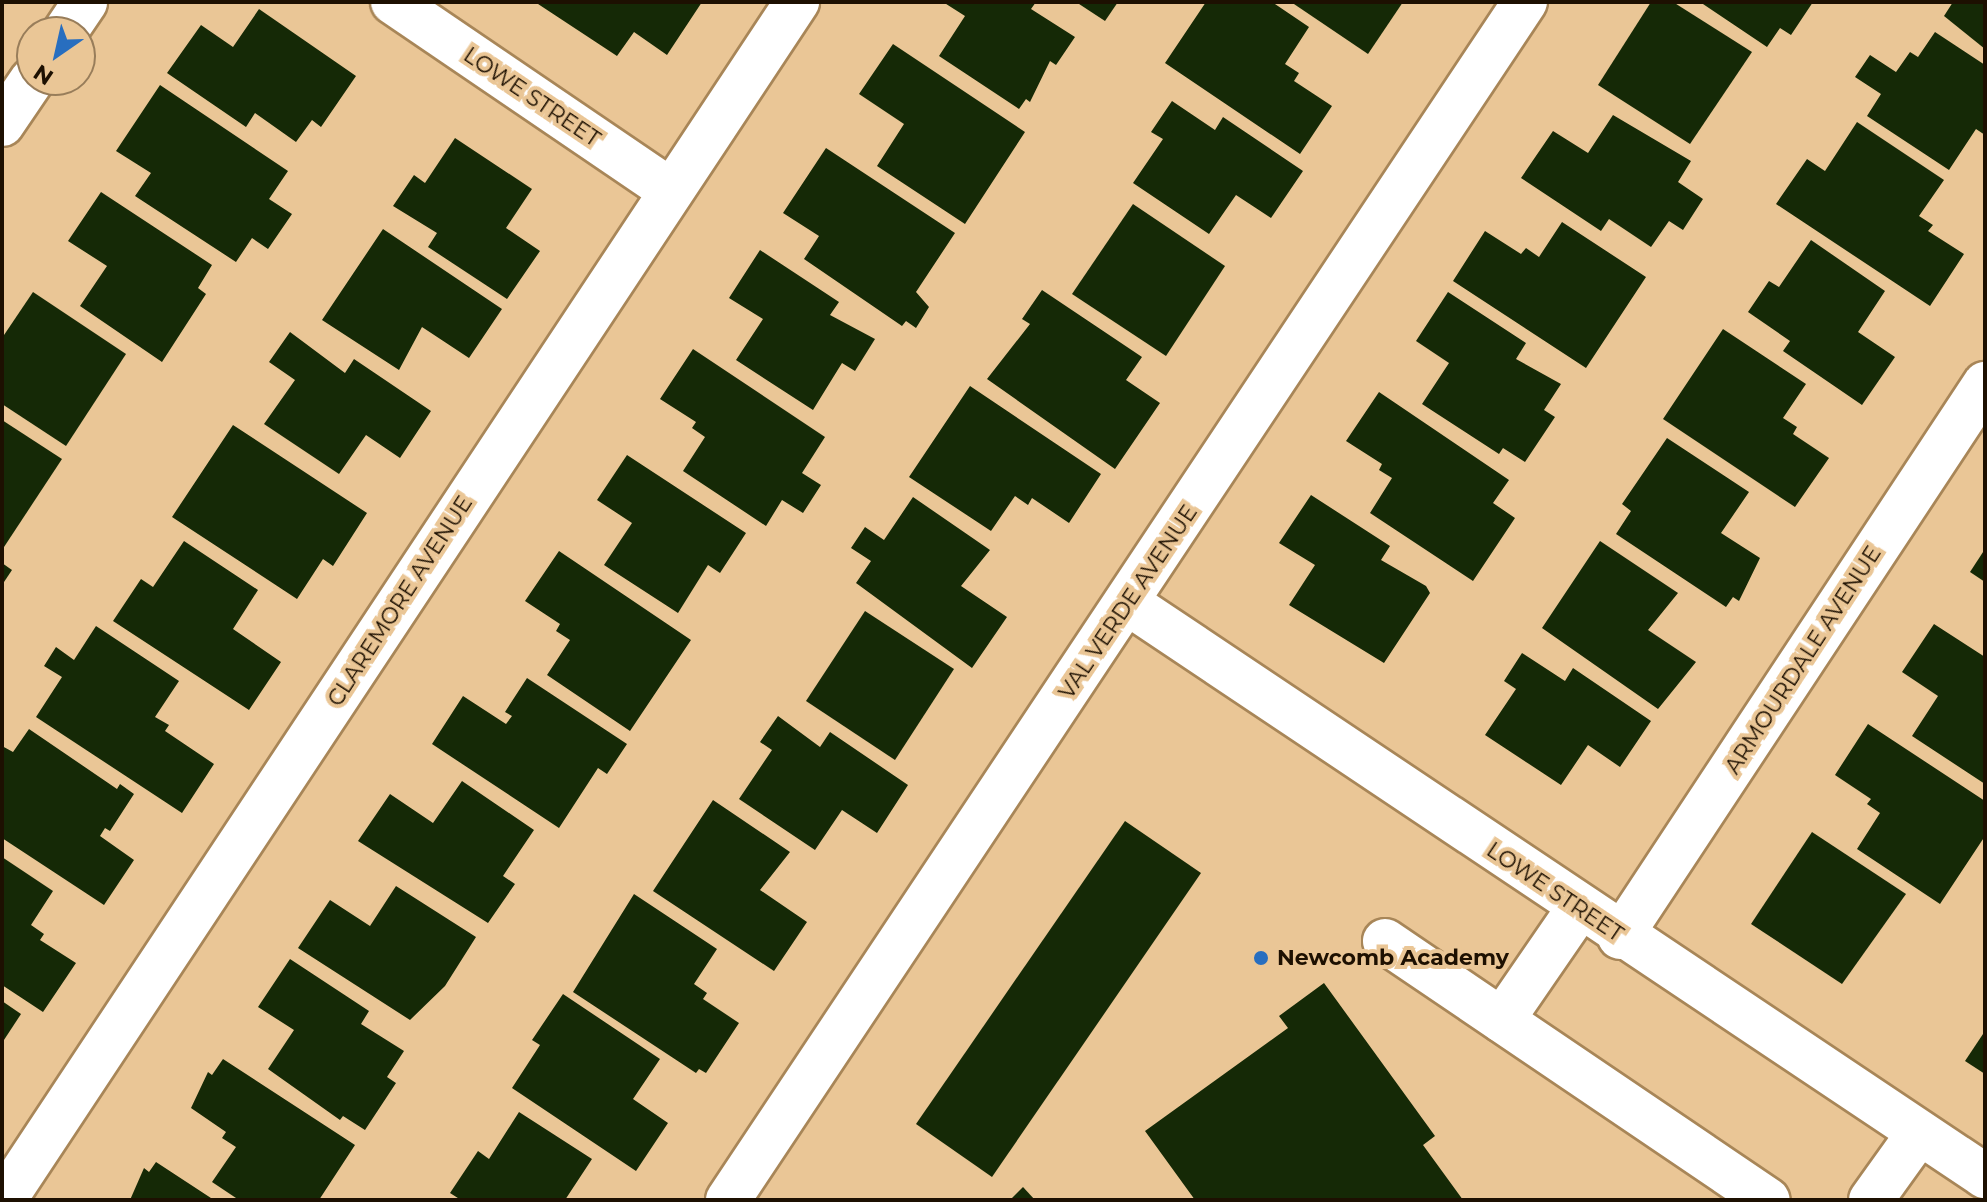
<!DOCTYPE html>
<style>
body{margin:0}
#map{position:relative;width:1987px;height:1202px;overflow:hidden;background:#eac696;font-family:Montserrat,sans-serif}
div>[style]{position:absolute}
.building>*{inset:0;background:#152906}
.roads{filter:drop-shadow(2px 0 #a88658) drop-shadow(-2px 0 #a88658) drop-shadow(0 2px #a88658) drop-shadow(0 -2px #a88658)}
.minor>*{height:44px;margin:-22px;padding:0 22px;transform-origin:22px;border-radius:22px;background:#fff}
.dots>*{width:22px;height:22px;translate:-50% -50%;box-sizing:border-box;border:4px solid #eac696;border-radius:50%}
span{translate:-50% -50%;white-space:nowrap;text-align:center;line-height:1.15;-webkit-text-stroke:8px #eac696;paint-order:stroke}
.street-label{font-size:22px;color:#1d1001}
.poi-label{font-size:22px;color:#1d1001;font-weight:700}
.left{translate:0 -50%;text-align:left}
.frame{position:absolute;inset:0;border:4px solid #1d1001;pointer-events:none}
.north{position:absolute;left:16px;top:16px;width:80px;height:80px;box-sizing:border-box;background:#eac696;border:2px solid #987d5a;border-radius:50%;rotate:214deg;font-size:22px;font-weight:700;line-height:32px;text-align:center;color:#1d1001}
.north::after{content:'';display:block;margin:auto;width:28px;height:36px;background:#286ebf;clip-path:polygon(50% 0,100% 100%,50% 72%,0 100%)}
</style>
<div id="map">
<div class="building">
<i style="clip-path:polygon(535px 2px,702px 2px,667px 55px,634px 32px,617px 56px)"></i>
<i style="clip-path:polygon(943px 2px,1036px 2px,1031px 9px,1075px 37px,1056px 65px,1050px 61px,1030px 102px,1026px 99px,1019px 109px,939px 56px,965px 16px)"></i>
<i style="clip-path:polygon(1076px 2px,1118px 2px,1105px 21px)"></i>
<i style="clip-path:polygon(1206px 2px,1272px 2px,1309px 27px,1285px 64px,1299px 73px,1294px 81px,1332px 106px,1300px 154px,1165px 63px)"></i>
<i style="clip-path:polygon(1291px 2px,1403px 2px,1368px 54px)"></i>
<i style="clip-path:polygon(1651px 2px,1673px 2px,1752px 52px,1690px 144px,1598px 85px)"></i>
<i style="clip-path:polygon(1700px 2px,1813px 2px,1791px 35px,1780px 28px,1767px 47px)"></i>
<i style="clip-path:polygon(1953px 2px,1985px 2px,1985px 49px,1944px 16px)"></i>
<i style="clip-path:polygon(259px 9px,356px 76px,321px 127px,312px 120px,296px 142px,255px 113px,246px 127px,167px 73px,201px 25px,233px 47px)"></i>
<i style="clip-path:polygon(1935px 32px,1985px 65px,1985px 135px,1976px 129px,1949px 170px,1867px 116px,1881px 94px,1855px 77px,1870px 55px,1896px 72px,1910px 52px,1918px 57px)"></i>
<i style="clip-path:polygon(893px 44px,1025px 132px,965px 224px,877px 166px,904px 124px,859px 94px)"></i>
<i style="clip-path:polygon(160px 85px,288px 171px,269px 199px,292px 214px,268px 249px,252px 238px,236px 262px,135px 196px,151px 173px,116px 151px)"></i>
<i style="clip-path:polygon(1172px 101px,1215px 130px,1223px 117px,1303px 171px,1271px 218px,1236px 195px,1209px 234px,1133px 183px,1163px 139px,1151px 132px)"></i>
<i style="clip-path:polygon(1613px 115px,1691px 161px,1678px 182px,1703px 199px,1683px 230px,1669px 221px,1651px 247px,1609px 219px,1601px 231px,1521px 178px,1553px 131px,1588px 153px)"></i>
<i style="clip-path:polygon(1857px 122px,1944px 180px,1919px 216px,1933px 225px,1928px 231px,1964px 254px,1930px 306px,1776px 204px,1807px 159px,1825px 171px)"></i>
<i style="clip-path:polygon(455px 138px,532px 189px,506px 228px,540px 251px,507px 299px,428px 247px,437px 233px,393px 206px,414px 175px,425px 183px)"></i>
<i style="clip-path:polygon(826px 148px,955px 233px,916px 292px,929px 307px,916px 328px,906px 321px,902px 326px,804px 259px,819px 236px,783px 213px)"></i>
<i style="clip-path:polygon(101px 192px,212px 265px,198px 288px,206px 294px,162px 362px,80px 306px,107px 266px,68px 241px)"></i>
<i style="clip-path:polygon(1133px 204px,1225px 266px,1166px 356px,1072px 294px)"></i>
<i style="clip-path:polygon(1562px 222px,1646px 277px,1586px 368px,1453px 281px,1485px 231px,1521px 254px,1526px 248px,1539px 257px)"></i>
<i style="clip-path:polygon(383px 229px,502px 309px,469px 358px,422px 327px,399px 370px,322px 320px)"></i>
<i style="clip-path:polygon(1811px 240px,1885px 291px,1858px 332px,1895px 357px,1862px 405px,1783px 351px,1790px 341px,1748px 312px,1769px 281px,1779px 287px)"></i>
<i style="clip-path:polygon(760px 250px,839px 302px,830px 315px,875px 339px,855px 371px,842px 363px,813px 410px,736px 360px,763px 319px,729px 298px)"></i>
<i style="clip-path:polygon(1042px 290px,1142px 357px,1126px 380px,1160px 403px,1115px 469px,987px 379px,1030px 324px,1022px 319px)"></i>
<i style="clip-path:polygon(33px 292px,126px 354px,66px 446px,2px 404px,2px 338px)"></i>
<i style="clip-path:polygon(1448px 292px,1526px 343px,1516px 359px,1561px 384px,1544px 410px,1555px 417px,1525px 462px,1503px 448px,1499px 454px,1422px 404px,1449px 363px,1416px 341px)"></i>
<i style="clip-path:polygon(1723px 329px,1806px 384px,1783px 418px,1797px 427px,1793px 434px,1829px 458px,1795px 507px,1663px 419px)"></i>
<i style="clip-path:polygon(290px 332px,345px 373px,354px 359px,431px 411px,400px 458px,366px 435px,339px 474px,264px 424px,295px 380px,269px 362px)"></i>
<i style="clip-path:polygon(693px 349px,825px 437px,802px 473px,821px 485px,803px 513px,782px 500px,766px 526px,683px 471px,705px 437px,692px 428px,696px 422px,660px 399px)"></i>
<i style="clip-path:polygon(970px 386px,1101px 474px,1069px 523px,1032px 498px,1028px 505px,1015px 496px,991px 531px,909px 477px)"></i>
<i style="clip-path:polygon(1379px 392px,1509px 480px,1493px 503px,1515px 518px,1473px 581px,1370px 513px,1392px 478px,1379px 470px,1382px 464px,1346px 441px)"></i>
<i style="clip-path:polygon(2px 420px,62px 459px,4px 547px,2px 546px)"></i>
<i style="clip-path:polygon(233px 425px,367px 513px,333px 566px,323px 559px,297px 599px,172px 517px)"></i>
<i style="clip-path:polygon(1667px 438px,1749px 492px,1721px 533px,1760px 558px,1739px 601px,1733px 597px,1726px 607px,1616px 534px,1631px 511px,1622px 504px)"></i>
<i style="clip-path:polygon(627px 455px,746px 533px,720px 573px,708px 565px,678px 613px,604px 565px,632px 523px,597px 500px)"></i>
<i style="clip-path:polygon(1311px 495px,1390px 546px,1381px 560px,1426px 586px,1430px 593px,1384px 663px,1289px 605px,1315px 565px,1279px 543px)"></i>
<i style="clip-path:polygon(913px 497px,990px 550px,961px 586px,1007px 617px,972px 668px,856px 583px,871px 561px,851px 548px,865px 527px,884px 540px)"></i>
<i style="clip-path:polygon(184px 541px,258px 590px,233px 629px,281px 662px,249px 710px,113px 621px,141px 579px,153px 587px)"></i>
<i style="clip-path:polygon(1600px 541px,1678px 593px,1648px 630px,1696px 662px,1658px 709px,1542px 628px)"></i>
<i style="clip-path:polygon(1985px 549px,1985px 582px,1970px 572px)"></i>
<i style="clip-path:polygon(559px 551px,691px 640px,630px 731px,547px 675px,570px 640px,556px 631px,560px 624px,525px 601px)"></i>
<i style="clip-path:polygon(2px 563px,12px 570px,2px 585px)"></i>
<i style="clip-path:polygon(865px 611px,954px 669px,895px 760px,806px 701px)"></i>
<i style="clip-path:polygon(1934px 624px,1985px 657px,1985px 784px,1912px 736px,1938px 696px,1902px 672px)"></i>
<i style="clip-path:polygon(96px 626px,179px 681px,155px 717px,169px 725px,165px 731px,214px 764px,182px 813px,36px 717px,62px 677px,44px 666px,56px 647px,74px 660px)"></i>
<i style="clip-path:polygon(1522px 653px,1565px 681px,1573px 668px,1651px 721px,1620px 767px,1588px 745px,1561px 785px,1485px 735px,1516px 689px,1504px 681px)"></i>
<i style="clip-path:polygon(527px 678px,627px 744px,607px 774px,598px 768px,559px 828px,432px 744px,463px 696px,506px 724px,512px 716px,505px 712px)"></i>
<i style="clip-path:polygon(778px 716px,820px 747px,830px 732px,908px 785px,877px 833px,842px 810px,815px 850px,739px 799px,772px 750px,760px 742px)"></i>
<i style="clip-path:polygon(1868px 724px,1985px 801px,1985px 836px,1940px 904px,1857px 849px,1880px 813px,1867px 804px,1871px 799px,1835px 775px)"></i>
<i style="clip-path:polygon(29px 729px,117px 789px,120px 784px,134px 794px,110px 831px,105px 828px,100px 836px,134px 860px,104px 905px,2px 838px,2px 746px,13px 752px)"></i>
<i style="clip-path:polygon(462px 781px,534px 830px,503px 876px,515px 884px,488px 923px,358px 841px,390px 794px,433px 823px)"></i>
<i style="clip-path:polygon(713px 800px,790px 852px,760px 890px,807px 922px,774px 971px,653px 891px)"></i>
<i style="clip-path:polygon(1125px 821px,1201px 873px,992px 1177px,916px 1124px)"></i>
<i style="clip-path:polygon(1812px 832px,1906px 894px,1842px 984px,1751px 924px)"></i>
<i style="clip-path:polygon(2px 857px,53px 891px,31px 925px,44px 934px,40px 940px,76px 963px,43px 1012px,2px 985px)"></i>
<i style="clip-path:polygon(396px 886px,476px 937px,445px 986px,410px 1020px,298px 948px,330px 900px,370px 926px)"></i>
<i style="clip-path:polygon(634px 894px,717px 949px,694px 984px,707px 993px,703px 999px,739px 1023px,706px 1073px,699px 1069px,696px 1073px,573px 992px)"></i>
<i style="clip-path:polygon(290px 959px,369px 1011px,361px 1024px,404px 1051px,387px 1077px,396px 1083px,365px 1130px,343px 1116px,340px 1120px,268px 1069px,294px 1030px,258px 1007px)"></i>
<i style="clip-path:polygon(1324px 983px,1435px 1136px,1423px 1145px,1463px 1200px,1195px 1200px,1145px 1131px,1288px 1028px,1279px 1016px)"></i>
<i style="clip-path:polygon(563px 994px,660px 1059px,633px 1099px,668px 1123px,636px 1171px,512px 1088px,540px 1045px,532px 1040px)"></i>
<i style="clip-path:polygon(2px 1001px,21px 1014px,2px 1043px)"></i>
<i style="clip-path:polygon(1985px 1031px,1985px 1074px,1965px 1061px)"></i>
<i style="clip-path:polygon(223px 1059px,355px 1145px,319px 1200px,239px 1200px,212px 1182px,236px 1147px,222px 1138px,226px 1132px,191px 1108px,208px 1072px,212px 1075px)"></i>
<i style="clip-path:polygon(519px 1112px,592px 1159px,565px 1200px,461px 1200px,450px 1193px,478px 1151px,489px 1159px)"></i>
<i style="clip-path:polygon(156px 1162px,214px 1200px,130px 1200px,144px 1168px,149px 1172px)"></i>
<i style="clip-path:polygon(1023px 1187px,1035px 1200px,1010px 1200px)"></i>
</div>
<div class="roads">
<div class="minor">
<i style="left:393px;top:2px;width:336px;rotate:34.2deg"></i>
<i style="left:65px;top:32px;width:36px;rotate:-56deg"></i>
<i style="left:2px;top:124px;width:53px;rotate:-55.7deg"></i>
<i style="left:1128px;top:603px;width:1031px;rotate:33.77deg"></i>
<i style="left:1620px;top:937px;width:663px;rotate:-56.57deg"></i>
<i style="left:1385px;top:941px;width:462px;rotate:34.1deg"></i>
<i style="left:1502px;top:1020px;width:136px;rotate:-55.5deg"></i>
<i style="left:4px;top:1200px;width:1437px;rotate:-56.5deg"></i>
<i style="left:728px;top:1200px;width:1439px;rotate:-56.37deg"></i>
<i style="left:1871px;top:1200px;width:82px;rotate:-54.4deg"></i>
</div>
</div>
<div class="dots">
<i style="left:1261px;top:958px;background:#286ebf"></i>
</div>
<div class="street-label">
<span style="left:532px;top:97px;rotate:34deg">LOWE STREET</span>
<span style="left:400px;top:601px;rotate:-57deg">CLAREMORE AVENUE</span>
<span style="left:1128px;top:602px;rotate:-56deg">VAL VERDE AVENUE</span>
<span style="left:1803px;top:660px;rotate:-57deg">ARMOURDALE AVENUE</span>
<span style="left:1555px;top:892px;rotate:34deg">LOWE STREET</span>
</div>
<div class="poi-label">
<span class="left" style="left:1277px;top:958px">Newcomb Academy</span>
</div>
<div class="frame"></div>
<div class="north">N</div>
</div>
